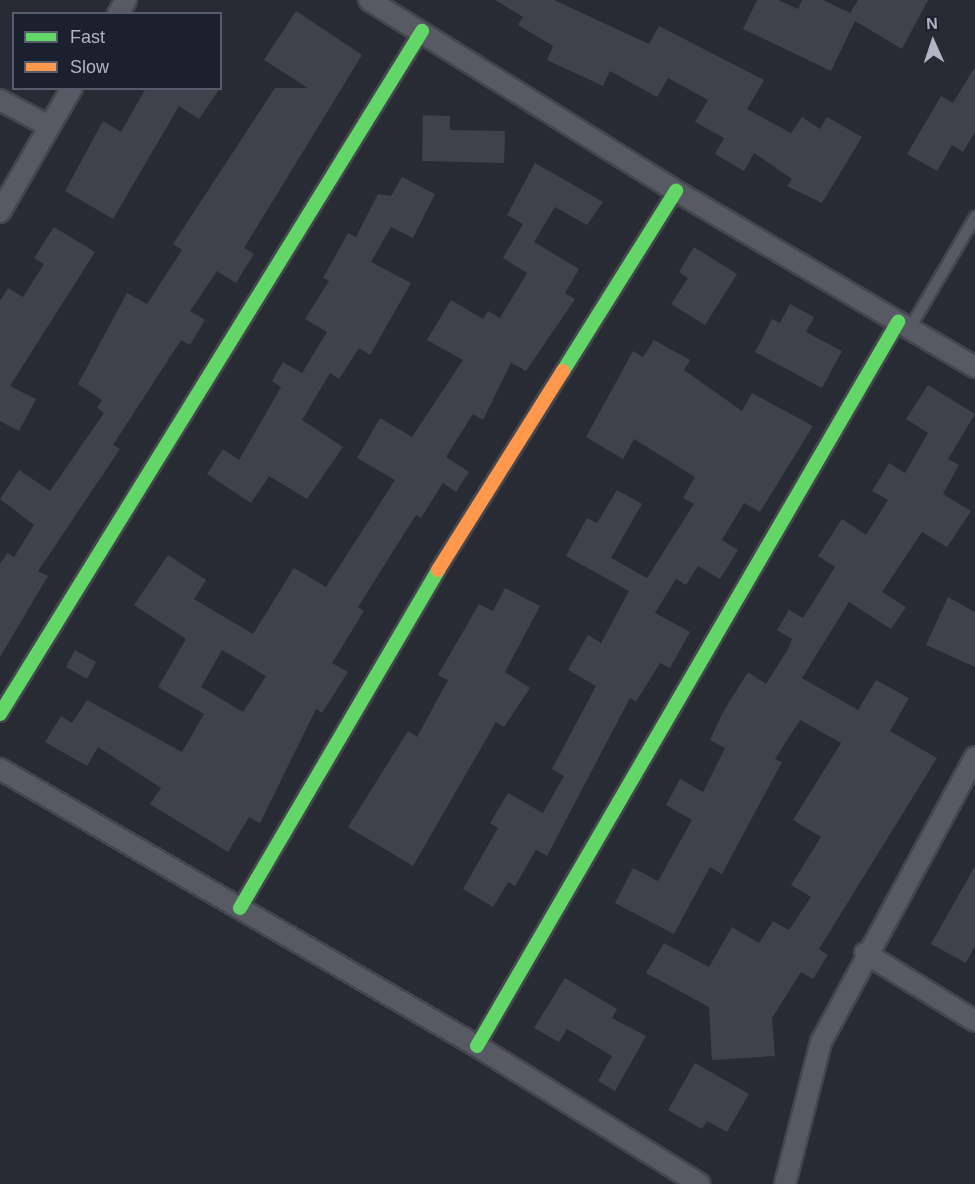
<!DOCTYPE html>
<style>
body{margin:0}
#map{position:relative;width:975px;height:1184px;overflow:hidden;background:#282b34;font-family:Arial,sans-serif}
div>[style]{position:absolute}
.building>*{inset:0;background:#3f424a}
.roads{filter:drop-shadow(2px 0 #44464d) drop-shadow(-2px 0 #44464d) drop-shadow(0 2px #44464d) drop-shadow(0 -2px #44464d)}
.lane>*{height:10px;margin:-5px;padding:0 5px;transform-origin:5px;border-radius:5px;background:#575a63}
.street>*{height:20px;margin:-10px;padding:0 10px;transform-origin:10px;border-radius:10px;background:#575a63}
.fast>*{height:14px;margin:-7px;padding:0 7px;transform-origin:7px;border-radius:7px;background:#63d668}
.slow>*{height:14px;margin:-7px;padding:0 7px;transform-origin:7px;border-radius:7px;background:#ff974d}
span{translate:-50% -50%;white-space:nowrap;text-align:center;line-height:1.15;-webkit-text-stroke:4.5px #1b202f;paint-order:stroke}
.legend{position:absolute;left:12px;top:12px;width:210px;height:78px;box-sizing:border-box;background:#1b202f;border:2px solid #575c6b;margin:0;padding:8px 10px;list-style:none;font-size:18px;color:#b0b5c6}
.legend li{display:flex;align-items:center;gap:12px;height:30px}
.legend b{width:30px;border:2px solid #575c6b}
.north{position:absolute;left:903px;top:12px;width:60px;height:60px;-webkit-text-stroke:4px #1b202f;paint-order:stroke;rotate:357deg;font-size:16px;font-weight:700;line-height:24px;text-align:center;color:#b0b5c6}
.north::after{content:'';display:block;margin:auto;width:21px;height:27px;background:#b0b5c6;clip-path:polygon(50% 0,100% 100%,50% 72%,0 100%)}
</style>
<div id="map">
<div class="building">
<i style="clip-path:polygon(495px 0,554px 0,649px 44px,659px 26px,764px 80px,747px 109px,791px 133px,802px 117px,820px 129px,827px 117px,862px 137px,822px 203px,787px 186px,792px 179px,754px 153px,744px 171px,715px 154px,724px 138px,695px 122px,708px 100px,668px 78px,657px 97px,610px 71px,603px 86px,547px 60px,553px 46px,518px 25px,523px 17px)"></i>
<i style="clip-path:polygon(757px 0,778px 0,798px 9px,802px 0,823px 0,850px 13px,858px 0,928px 0,902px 49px,855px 21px,831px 71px,743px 29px)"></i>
<i style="clip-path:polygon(296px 11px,362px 55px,244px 248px,254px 254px,236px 283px,217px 271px,190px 311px,205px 320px,190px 345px,181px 340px,113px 445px,120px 449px,38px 571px,48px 576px,0 657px,0 564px,7px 553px,14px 557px,34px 525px,0 499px,19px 470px,50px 491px,104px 413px,97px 408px,102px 400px,78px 384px,127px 293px,147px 304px,182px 250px,173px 244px,275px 88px,308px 88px,264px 60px)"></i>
<i style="clip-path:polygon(975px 67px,975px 132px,963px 152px,952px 145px,937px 171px,907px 154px,941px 96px,953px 103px)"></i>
<i style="clip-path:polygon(146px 88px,220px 88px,199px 119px,179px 106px,113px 219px,65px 191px,103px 121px,121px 132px)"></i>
<i style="clip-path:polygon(423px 115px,450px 116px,450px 130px,505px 131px,504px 163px,422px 161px)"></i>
<i style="clip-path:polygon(evenodd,535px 163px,603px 202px,587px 225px,555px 207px,534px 242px,579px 269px,565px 293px,575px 299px,526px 371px,511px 363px,483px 420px,473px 414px,446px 457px,469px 472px,456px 492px,443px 483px,421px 518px,416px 515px,358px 607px,364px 611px,332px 663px,348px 672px,322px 713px,316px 709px,260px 823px,249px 817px,228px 852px,150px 804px,161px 788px,98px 747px,87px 766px,45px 742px,61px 716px,72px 723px,87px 700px,182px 752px,204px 714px,158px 687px,186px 639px,134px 605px,168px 555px,206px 580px,194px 599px,253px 634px,294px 568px,326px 587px,395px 480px,357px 458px,380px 418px,412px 437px,463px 360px,427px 340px,451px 300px,483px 319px,488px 311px,500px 318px,527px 273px,503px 258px,523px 224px,507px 215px,535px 163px,222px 650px,266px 676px,243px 712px,201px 687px,222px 650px)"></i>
<i style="clip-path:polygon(402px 177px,435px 194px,413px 238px,391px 227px,371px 262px,411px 283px,370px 355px,359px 348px,339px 379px,330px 373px,302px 420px,343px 447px,307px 499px,269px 476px,251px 503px,207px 474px,223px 449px,239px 460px,281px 387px,272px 381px,283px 362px,302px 373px,327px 332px,305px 319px,329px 281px,323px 278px,348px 233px,356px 237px,378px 194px,391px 196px)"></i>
<i style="clip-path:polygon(54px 227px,95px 252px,10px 386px,36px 399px,19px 431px,0 421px,0 301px,8px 288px,23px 297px,44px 264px,34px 258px)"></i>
<i style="clip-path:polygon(694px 247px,737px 274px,705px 325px,671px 304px,688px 278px,679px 272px)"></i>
<i style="clip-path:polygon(790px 304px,814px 317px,806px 332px,842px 351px,822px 388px,755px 352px,772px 319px,780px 323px)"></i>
<i style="clip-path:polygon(654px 340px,690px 360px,684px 370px,742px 411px,752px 393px,813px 426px,760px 512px,744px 503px,722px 540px,738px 550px,720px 579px,698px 566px,686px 585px,676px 579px,655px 613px,690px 632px,670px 668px,660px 663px,636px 702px,630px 698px,547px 856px,536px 850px,515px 886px,508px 882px,493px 907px,463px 889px,498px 828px,490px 823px,508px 793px,543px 813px,564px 776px,552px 769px,596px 686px,568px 670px,588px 635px,601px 643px,629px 591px,566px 556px,587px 518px,597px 523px,617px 490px,642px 504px,611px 558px,647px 578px,694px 504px,683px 498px,695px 477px,634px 439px,623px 459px,586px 437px,633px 351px,643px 357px)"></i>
<i style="clip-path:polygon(928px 385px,975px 414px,948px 459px,959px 465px,943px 494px,971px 511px,947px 547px,922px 532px,882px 592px,906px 607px,891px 629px,849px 602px,802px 678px,858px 710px,876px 680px,909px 698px,890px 731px,937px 758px,819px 949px,828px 955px,813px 979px,801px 972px,772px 1018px,775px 1056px,712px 1060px,709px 1007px,646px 973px,664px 943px,709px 967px,732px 927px,759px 943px,773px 921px,789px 930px,811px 897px,791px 885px,821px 837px,793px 820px,841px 743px,800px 720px,775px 759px,782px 762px,722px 874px,710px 867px,674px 934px,615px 903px,633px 868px,658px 881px,692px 820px,666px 805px,680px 779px,703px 792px,725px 748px,710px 740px,723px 712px,748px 672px,766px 684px,787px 651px,792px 639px,777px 630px,789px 610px,803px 618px,835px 567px,818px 556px,842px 519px,866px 535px,888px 500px,872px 491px,889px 463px,905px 473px,928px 433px,906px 419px)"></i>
<i style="clip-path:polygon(505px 588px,540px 606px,505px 672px,530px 688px,504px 727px,496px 722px,413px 866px,348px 827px,408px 731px,417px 737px,448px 680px,438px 675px,479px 604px,493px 611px)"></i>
<i style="clip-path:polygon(948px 597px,975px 612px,975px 667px,926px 645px)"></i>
<i style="clip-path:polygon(75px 650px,96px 662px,87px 679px,66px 667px)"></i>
<i style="clip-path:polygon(975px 866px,975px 946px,966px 963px,931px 944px)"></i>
<i style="clip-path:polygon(565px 978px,617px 1009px,612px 1018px,646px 1036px,615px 1091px,598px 1081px,612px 1056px,567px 1029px,559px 1042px,534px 1028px)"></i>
<i style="clip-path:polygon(695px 1063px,749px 1094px,727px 1132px,707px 1121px,702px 1129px,668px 1110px)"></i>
</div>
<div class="roads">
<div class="lane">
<i style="left:910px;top:328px;width:129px;rotate:-59.6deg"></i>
</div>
<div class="street">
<i style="left:369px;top:0;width:362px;rotate:31.9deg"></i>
<i style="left:676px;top:191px;width:347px;rotate:30.5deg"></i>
<i style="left:118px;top:14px;width:16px;rotate:-60deg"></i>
<i style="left:0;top:100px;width:55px;rotate:28deg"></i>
<i style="left:0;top:212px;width:143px;rotate:-59.9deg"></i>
<i style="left:0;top:769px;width:552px;rotate:30.14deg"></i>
<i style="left:477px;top:1046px;width:262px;rotate:31.8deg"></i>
<i style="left:865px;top:953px;width:129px;rotate:31.7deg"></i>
<i style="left:785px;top:1184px;width:146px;rotate:-75.8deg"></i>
<i style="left:821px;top:1042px;width:324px;rotate:-61.6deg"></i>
</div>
<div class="fast">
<i style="left:563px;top:371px;width:213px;rotate:-57.9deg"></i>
<i style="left:0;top:714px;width:803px;rotate:-58.29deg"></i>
<i style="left:240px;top:908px;width:392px;rotate:-59.6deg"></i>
<i style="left:477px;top:1046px;width:838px;rotate:-59.82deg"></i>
</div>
<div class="slow">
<i style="left:438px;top:570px;width:235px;rotate:-57.9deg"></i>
</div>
</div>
<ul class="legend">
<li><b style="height:8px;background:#63d668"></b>Fast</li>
<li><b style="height:8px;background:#ff974d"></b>Slow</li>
</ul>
<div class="north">N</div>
</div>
